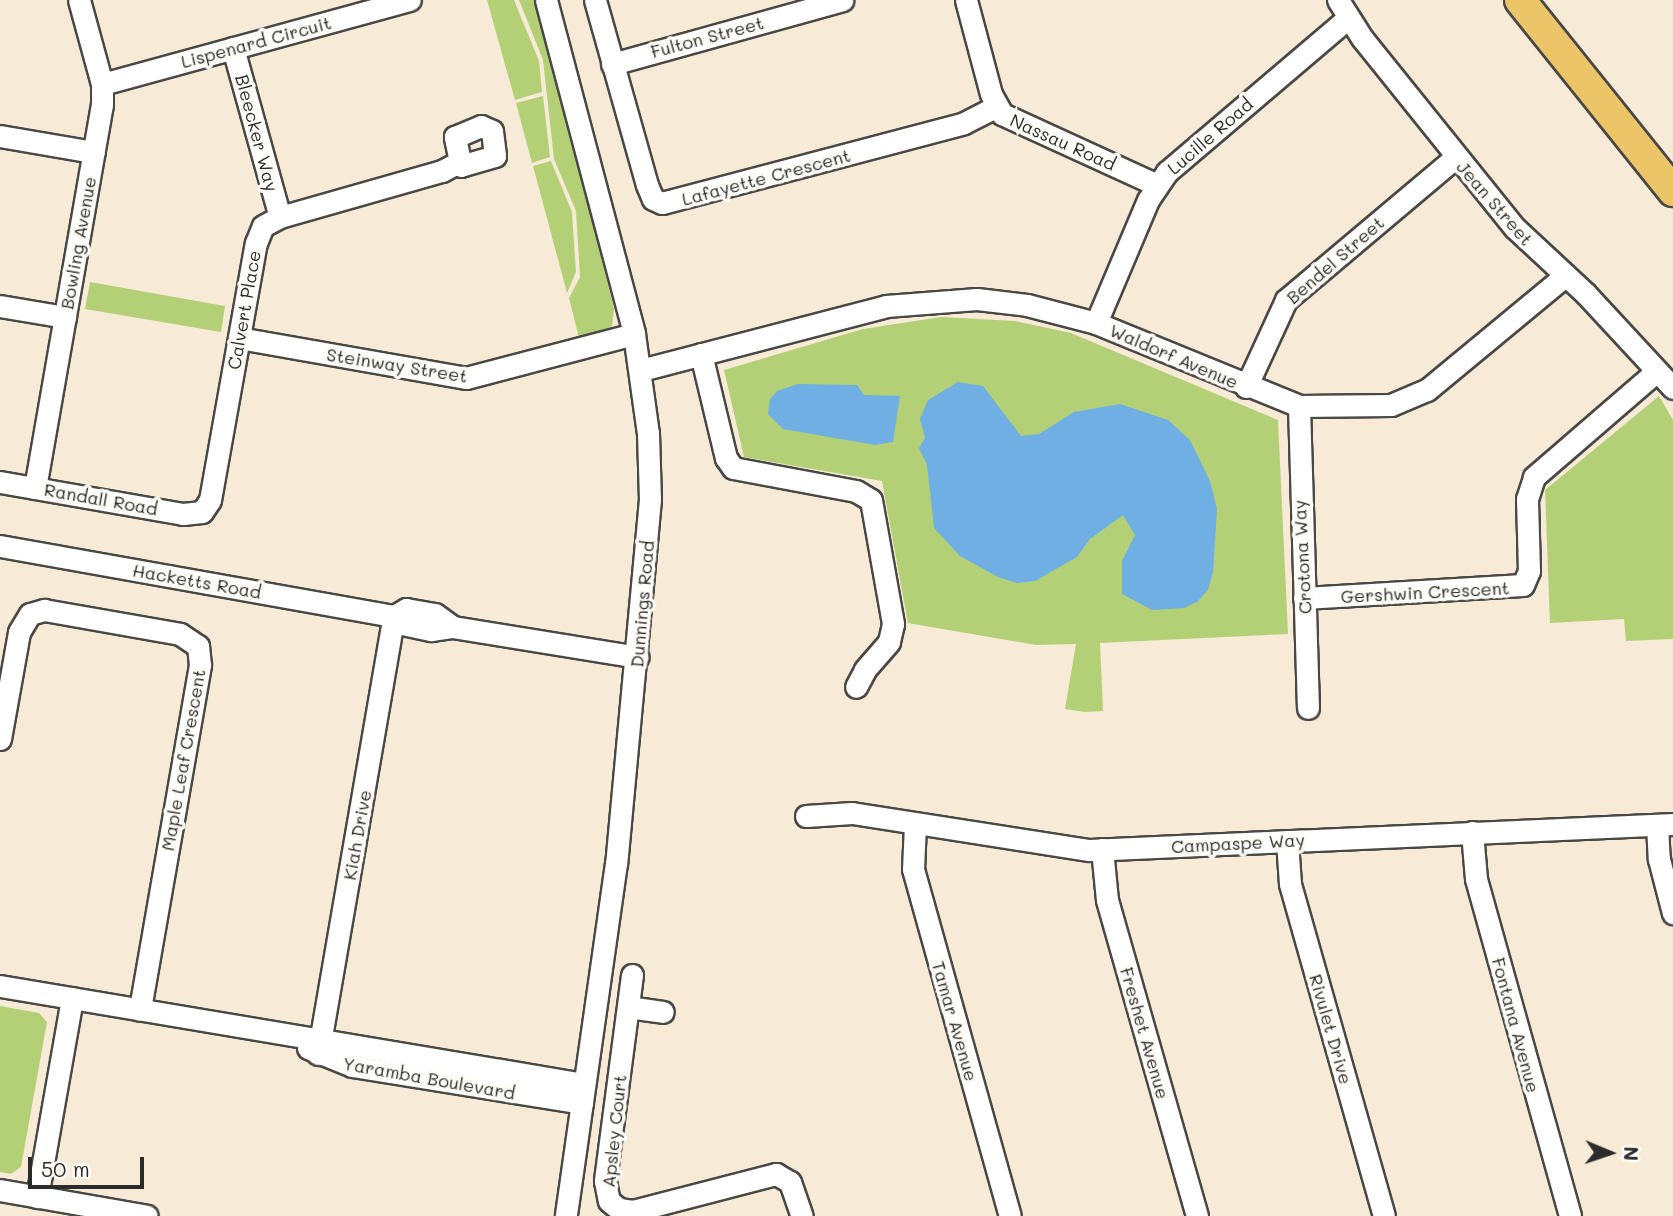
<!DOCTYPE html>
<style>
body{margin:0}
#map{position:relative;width:1673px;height:1216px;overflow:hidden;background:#f7ebd7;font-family:Mali,sans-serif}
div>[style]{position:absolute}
.green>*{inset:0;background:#b4d076}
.water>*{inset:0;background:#6fafe3}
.roads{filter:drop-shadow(2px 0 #4a4845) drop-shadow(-2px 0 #4a4845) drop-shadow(0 2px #4a4845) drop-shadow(0 -2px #4a4845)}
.minor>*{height:21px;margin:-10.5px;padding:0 10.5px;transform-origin:10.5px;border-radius:10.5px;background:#fff}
.highway>*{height:30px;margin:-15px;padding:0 15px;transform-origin:15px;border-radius:15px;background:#ecc569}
span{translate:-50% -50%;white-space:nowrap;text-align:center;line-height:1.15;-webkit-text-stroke:7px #fdfcf7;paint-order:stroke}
.street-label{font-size:18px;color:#2b2b2b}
.north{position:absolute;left:1575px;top:1118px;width:70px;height:70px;-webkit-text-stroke:5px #fdfcf7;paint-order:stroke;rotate:92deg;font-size:19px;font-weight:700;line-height:28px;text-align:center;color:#2b2b2b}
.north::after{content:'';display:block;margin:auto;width:24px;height:32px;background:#2b2b2b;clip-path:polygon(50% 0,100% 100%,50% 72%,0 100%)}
.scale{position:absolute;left:28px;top:1157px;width:116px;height:32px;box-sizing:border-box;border:4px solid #2b2b2b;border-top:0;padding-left:9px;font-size:21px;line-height:24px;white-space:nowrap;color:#2b2b2b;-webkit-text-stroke:5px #fdfcf7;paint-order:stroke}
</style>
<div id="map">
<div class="green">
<i style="clip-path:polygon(487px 0,514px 0,539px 61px,542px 92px,515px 100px)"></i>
<i style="clip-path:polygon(519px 0,537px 0,614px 309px,612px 326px,606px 332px,579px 338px,569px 298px,580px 277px,576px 211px,554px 159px,543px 60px)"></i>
<i style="clip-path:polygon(543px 96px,550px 157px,532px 163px,516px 103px)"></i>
<i style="clip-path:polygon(551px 161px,572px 212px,576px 272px,567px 293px,533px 166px)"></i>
<i style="clip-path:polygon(90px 282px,225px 306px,221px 332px,85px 309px)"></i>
<i style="clip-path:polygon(941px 317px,1015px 321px,1071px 333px,1278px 420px,1288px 634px,1100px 643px,1103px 711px,1085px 712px,1065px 709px,1076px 644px,1036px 645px,908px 623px,882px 481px,744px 457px,724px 370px,863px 329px)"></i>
<i style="clip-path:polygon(1659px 396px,1673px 420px,1673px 639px,1626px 641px,1624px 619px,1550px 623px,1545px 490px)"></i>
<i style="clip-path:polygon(0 1006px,39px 1013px,47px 1022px,21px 1167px,11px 1174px,0 1172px)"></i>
</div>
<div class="water">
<i style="clip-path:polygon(958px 382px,983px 386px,1021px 436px,1039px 434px,1074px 412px,1120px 404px,1168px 420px,1190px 440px,1210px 481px,1217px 509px,1213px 572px,1208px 590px,1197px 602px,1184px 608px,1152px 610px,1122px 594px,1122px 561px,1135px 535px,1123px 515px,1090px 539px,1077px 557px,1035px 581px,1017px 583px,998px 577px,960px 556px,934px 528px,927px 465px,919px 448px,925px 438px,920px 419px,928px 400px)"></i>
<i style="clip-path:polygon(798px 384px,857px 385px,864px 395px,900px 396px,893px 442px,875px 445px,783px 429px,768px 414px,770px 399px,777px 391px)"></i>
</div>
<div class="roads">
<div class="minor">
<i style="left:546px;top:0;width:345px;rotate:75.2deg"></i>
<i style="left:634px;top:334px;width:100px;rotate:82deg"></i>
<i style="left:648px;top:433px;width:66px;rotate:88.3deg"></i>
<i style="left:650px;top:499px;width:366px;rotate:95.3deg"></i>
<i style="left:616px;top:863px;width:357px;rotate:98.1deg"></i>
<i style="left:595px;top:0;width:192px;rotate:74.3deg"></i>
<i style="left:647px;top:185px;width:15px;rotate:67deg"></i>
<i style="left:653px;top:199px;width:10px;rotate:24deg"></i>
<i style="left:662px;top:203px;width:312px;rotate:-14.8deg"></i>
<i style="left:964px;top:123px;width:36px;rotate:-27deg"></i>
<i style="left:966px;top:0;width:97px;rotate:75.1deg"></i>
<i style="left:991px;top:94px;width:23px;rotate:61deg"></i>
<i style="left:1002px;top:114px;width:170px;rotate:24.6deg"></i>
<i style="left:1338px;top:0;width:45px;rotate:57.7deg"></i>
<i style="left:1362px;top:38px;width:244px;rotate:51.2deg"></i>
<i style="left:1515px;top:228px;width:97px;rotate:42.9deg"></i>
<i style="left:1586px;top:294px;width:128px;rotate:47.2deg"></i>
<i style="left:233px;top:48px;width:175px;rotate:74.5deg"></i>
<i style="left:612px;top:64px;width:239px;rotate:-15.5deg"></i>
<i style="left:102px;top:84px;width:319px;rotate:-15.3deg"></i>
<i style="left:481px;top:126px;width:12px;rotate:24deg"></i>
<i style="left:492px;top:131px;width:25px;rotate:83deg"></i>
<i style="left:495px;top:156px;width:35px;rotate:164deg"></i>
<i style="left:461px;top:166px;width:30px;rotate:-102deg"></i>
<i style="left:455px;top:137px;width:28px;rotate:-23deg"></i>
<i style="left:0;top:136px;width:95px;rotate:9.7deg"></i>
<i style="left:0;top:306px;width:66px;rotate:9.6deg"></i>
<i style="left:1096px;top:323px;width:134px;rotate:-67.1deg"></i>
<i style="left:1148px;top:200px;width:34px;rotate:-56deg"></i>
<i style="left:1167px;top:172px;width:236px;rotate:-40.4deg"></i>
<i style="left:239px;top:338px;width:230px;rotate:10deg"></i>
<i style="left:466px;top:378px;width:174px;rotate:-14.7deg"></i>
<i style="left:701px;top:354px;width:107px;rotate:76.5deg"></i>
<i style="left:726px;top:458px;width:12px;rotate:55deg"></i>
<i style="left:733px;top:468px;width:125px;rotate:10.6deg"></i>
<i style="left:856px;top:491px;width:17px;rotate:31deg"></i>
<i style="left:871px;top:500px;width:126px;rotate:79.9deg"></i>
<i style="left:893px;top:624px;width:18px;rotate:103deg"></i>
<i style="left:889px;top:642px;width:37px;rotate:131deg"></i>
<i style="left:865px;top:670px;width:19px;rotate:118deg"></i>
<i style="left:641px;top:370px;width:253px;rotate:-14.6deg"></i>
<i style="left:886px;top:306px;width:91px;rotate:-4.4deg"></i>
<i style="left:977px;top:299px;width:50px;rotate:6.8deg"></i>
<i style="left:1027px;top:305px;width:71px;rotate:14.6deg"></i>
<i style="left:1096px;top:323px;width:219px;rotate:22.2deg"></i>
<i style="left:1299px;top:406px;width:92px;rotate:-0.6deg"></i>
<i style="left:1391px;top:405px;width:39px;rotate:-23deg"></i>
<i style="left:1427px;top:390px;width:179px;rotate:-39.6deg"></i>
<i style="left:1246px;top:387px;width:96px;rotate:-65.3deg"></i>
<i style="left:1286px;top:300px;width:222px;rotate:-40.1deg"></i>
<i style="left:1299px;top:406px;width:302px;rotate:88.3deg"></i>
<i style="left:0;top:482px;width:186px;rotate:9.9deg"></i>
<i style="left:183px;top:514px;width:19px;rotate:-6deg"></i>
<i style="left:202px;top:512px;width:14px;rotate:-56deg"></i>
<i style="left:210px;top:500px;width:261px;rotate:-79.9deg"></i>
<i style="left:256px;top:243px;width:18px;rotate:-68deg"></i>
<i style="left:263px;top:226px;width:19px;rotate:-28deg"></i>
<i style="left:280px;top:217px;width:168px;rotate:-15.9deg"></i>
<i style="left:442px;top:171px;width:17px;rotate:-28deg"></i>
<i style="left:35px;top:488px;width:389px;rotate:-80.1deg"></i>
<i style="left:102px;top:105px;width:21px;rotate:-90deg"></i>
<i style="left:102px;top:84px;width:87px;rotate:-105.3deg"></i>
<i style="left:0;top:546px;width:400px;rotate:10.1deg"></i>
<i style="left:394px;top:616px;width:14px;rotate:-30deg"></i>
<i style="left:406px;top:609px;width:29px;rotate:10deg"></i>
<i style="left:435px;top:614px;width:22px;rotate:36deg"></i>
<i style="left:1304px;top:598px;width:219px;rotate:-3.4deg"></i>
<i style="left:1523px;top:585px;width:15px;rotate:-67deg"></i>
<i style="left:1529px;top:571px;width:72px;rotate:-91.6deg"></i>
<i style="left:1527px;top:499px;width:23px;rotate:-72deg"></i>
<i style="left:1534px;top:477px;width:162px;rotate:-40.8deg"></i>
<i style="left:394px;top:616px;width:11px;rotate:45deg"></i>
<i style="left:402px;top:624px;width:30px;rotate:12deg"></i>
<i style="left:431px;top:630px;width:22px;rotate:-8deg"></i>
<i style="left:453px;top:627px;width:187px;rotate:9.2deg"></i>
<i style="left:0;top:739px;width:109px;rotate:-79.9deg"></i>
<i style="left:19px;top:632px;width:21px;rotate:-59deg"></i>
<i style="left:30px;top:614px;width:15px;rotate:-16deg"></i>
<i style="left:44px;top:610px;width:138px;rotate:10deg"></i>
<i style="left:180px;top:634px;width:22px;rotate:34deg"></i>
<i style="left:198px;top:646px;width:19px;rotate:84deg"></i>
<i style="left:200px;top:665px;width:350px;rotate:99.9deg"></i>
<i style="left:806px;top:816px;width:46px;rotate:-3.7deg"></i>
<i style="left:852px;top:813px;width:240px;rotate:8.9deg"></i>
<i style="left:1089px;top:850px;width:585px;rotate:-2.55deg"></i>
<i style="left:915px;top:824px;width:45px;rotate:92.5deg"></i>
<i style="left:913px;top:869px;width:360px;rotate:74.4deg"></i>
<i style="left:1657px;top:825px;width:34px;rotate:87deg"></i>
<i style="left:1659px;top:859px;width:56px;rotate:75.5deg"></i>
<i style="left:1472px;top:832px;width:47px;rotate:85.1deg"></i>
<i style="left:1476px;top:879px;width:350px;rotate:74.4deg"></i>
<i style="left:1287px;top:841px;width:43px;rotate:86deg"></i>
<i style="left:1290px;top:884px;width:345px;rotate:74.2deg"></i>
<i style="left:1102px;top:849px;width:51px;rotate:84.4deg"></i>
<i style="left:1107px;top:900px;width:329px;rotate:74.1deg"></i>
<i style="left:632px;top:975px;width:208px;rotate:97.5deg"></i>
<i style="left:605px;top:1181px;width:20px;rotate:79deg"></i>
<i style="left:609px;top:1201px;width:13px;rotate:39deg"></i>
<i style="left:619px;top:1209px;width:14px;rotate:8deg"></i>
<i style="left:633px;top:1211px;width:148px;rotate:-14.5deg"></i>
<i style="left:776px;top:1174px;width:16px;rotate:30deg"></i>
<i style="left:790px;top:1182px;width:36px;rotate:71deg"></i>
<i style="left:0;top:986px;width:592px;rotate:9.53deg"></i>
<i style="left:628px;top:1007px;width:35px;rotate:8deg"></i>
<i style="left:308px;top:1048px;width:48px;rotate:22.2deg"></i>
<i style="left:352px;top:1066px;width:233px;rotate:9.1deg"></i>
<i style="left:318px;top:1054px;width:445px;rotate:-80.2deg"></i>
<i style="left:0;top:1190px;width:149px;rotate:10deg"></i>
<i style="left:37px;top:1197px;width:202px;rotate:-80deg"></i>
</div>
<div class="highway">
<i style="left:1520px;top:0;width:245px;rotate:51.3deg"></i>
</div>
</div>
<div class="street-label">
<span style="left:707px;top:37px;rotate:-15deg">Fulton Street</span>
<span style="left:256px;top:42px;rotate:-15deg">Lispenard Circuit</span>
<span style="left:257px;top:133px;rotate:75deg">Bleecker Way</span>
<span style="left:1210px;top:136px;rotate:-41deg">Lucille Road</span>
<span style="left:1063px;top:142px;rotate:24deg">Nassau Road</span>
<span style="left:766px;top:177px;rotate:-15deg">Lafayette Crescent</span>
<span style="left:1495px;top:203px;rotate:49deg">Jean Street</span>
<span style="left:78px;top:243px;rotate:-80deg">Bowling Avenue</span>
<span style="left:1335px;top:260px;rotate:-41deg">Bendel Street</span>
<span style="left:244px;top:310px;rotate:-80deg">Calvert Place</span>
<span style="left:1174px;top:356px;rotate:23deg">Waldorf Avenue</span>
<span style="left:397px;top:365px;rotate:9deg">Steinway Street</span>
<span style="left:101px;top:499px;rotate:10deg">Randall Road</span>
<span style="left:1302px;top:557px;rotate:-93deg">Crotona Way</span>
<span style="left:197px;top:581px;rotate:10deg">Hacketts Road</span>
<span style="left:1425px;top:592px;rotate:-3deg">Gershwin Crescent</span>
<span style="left:642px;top:604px;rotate:-85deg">Dunnings Road</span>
<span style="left:183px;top:760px;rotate:-80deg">Maple Leaf Crescent</span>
<span style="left:357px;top:835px;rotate:-80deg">Kiah Drive</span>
<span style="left:1238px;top:843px;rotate:-3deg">Campaspe Way</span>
<span style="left:955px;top:1021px;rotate:74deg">Tamar Avenue</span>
<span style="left:1516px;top:1025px;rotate:75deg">Fontana Avenue</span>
<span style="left:1331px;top:1029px;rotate:74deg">Rivulet Drive</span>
<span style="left:1145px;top:1033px;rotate:74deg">Freshet Avenue</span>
<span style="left:429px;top:1078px;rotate:10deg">Yaramba Boulevard</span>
<span style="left:614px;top:1131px;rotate:-84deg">Apsley Court</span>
</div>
<div class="north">N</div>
<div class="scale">50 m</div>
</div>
